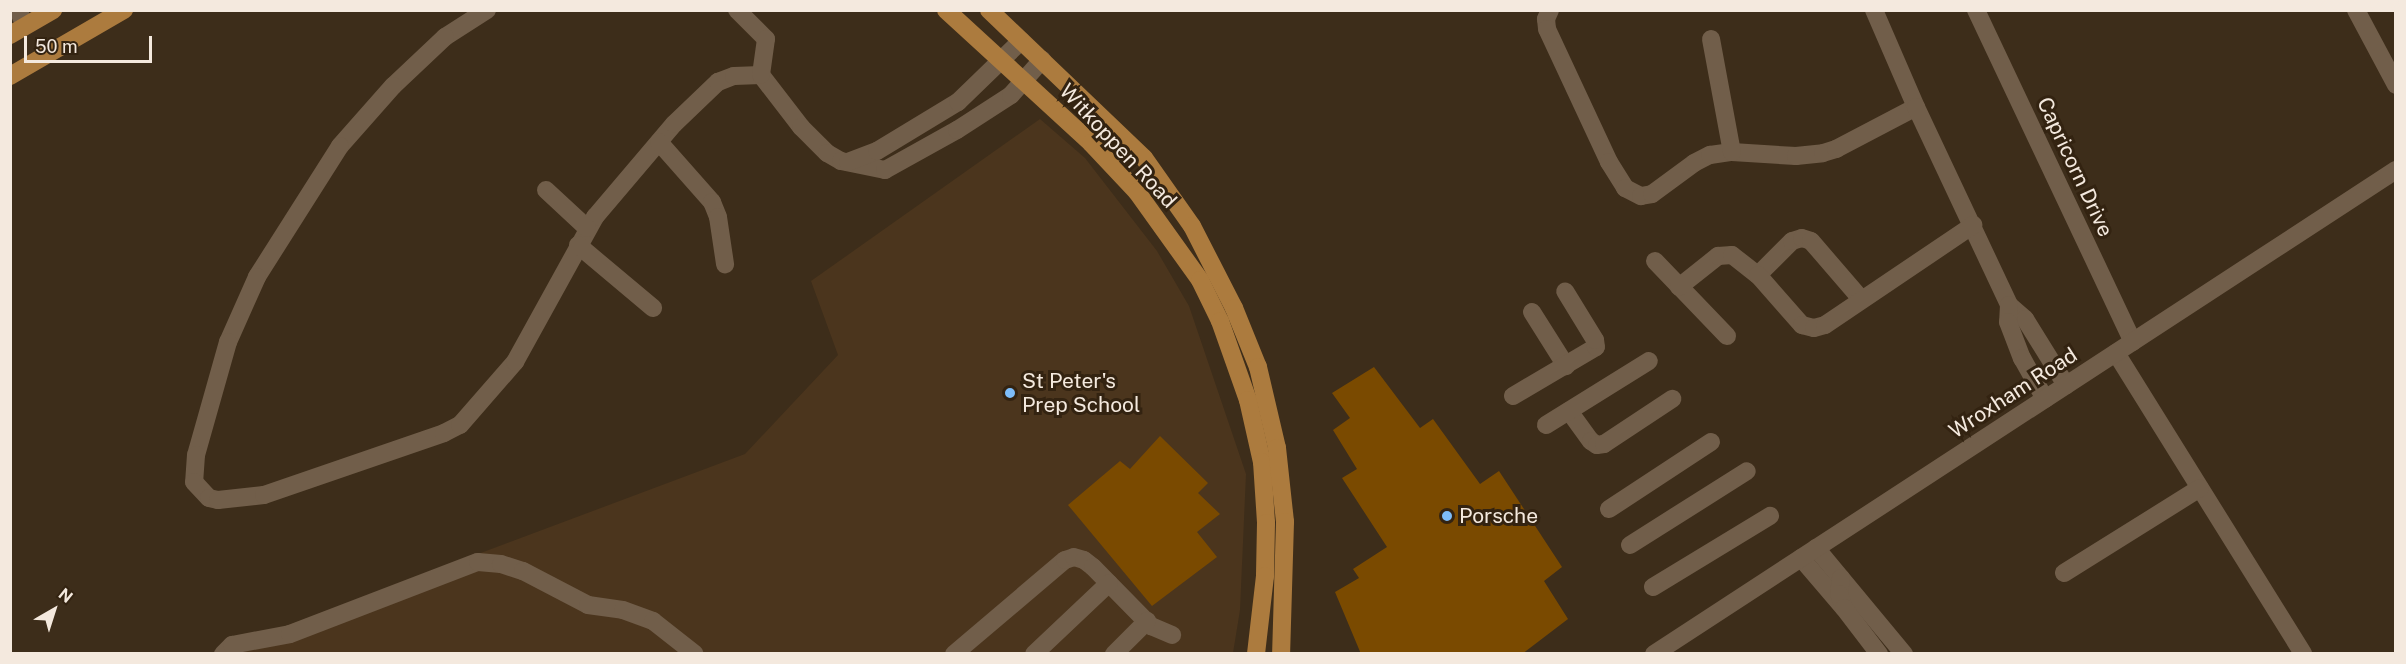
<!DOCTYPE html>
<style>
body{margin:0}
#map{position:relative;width:2406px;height:664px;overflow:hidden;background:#3d2d1a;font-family:"Public Sans",sans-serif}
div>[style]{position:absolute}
.built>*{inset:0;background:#4b351d}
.building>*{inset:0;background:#7a4a00}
.minor>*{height:18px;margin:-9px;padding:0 9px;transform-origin:9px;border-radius:9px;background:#715e4a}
.major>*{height:18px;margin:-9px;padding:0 9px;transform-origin:9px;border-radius:9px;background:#ac7b3e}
.dots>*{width:16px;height:16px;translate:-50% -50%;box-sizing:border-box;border:3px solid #332311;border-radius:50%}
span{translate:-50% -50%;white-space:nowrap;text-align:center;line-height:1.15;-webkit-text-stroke:6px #332311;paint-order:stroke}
.street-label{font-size:21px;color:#f4e9de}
.poi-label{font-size:21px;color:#f4e9de}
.left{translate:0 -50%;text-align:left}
.frame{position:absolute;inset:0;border:12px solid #f4e9de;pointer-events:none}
.north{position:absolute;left:24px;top:580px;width:60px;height:60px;-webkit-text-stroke:4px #332311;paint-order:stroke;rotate:39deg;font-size:16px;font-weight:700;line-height:24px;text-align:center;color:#f4e9de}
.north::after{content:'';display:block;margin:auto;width:21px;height:27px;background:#f4e9de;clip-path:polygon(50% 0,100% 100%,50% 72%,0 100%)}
.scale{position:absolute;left:24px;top:36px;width:128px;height:27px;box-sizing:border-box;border:3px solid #f4e9de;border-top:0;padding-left:8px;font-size:18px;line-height:21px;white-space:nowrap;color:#f4e9de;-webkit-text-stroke:4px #332311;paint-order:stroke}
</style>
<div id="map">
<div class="built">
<i style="clip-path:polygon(1040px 119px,1085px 158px,1157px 251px,1189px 306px,1246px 474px,1240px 610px,1233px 653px,211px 654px,745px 454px,838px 355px,811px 281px)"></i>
</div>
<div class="building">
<i style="clip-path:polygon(1374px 367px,1420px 428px,1433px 419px,1480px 484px,1499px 471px,1562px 567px,1544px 581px,1568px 619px,1522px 654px,1361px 654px,1335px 592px,1359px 578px,1353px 569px,1387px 547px,1342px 478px,1357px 469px,1333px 430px,1350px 418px,1332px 393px)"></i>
<i style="clip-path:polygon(1160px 436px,1208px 483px,1198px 493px,1220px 514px,1197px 532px,1217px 557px,1152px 606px,1068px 505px,1120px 461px,1130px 469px)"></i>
</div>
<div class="minor">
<i style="left:18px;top:10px;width:17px;rotate:66deg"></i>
<i style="left:487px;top:10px;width:50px;rotate:147.3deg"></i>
<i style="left:445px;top:37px;width:71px;rotate:136.7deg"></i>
<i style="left:393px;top:86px;width:80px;rotate:131.5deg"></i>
<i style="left:340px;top:146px;width:155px;rotate:122.4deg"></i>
<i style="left:257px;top:277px;width:71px;rotate:114deg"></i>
<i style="left:228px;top:342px;width:117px;rotate:105.8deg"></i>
<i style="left:196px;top:455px;width:27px;rotate:94deg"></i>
<i style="left:194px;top:482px;width:22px;rotate:47deg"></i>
<i style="left:209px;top:498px;width:9px;rotate:13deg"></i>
<i style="left:218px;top:500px;width:46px;rotate:-6.2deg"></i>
<i style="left:264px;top:495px;width:190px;rotate:-19deg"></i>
<i style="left:444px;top:433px;width:18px;rotate:-27deg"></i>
<i style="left:460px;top:425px;width:84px;rotate:-48.9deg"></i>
<i style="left:515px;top:362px;width:166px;rotate:-61.1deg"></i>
<i style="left:595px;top:217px;width:122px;rotate:-49.7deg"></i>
<i style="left:674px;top:124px;width:61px;rotate:-43.7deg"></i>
<i style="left:718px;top:82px;width:17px;rotate:-21deg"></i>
<i style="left:734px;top:76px;width:27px;rotate:-2deg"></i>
<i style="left:761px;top:75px;width:66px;rotate:52.4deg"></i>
<i style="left:801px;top:127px;width:37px;rotate:45deg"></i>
<i style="left:827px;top:153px;width:16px;rotate:30deg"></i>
<i style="left:841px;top:161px;width:45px;rotate:11.6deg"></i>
<i style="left:885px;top:170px;width:82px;rotate:-29.1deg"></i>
<i style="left:957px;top:130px;width:64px;rotate:-32.9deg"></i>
<i style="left:1011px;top:95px;width:47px;rotate:-48.5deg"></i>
<i style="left:737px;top:10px;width:41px;rotate:45deg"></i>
<i style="left:766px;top:39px;width:36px;rotate:98deg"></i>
<i style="left:1550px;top:10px;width:10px;rotate:114deg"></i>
<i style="left:1546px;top:19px;width:10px;rotate:84deg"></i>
<i style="left:1547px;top:29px;width:147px;rotate:65deg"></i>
<i style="left:1609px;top:162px;width:31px;rotate:58deg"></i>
<i style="left:1625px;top:188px;width:18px;rotate:27deg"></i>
<i style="left:1641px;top:196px;width:11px;rotate:-10deg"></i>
<i style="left:1652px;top:194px;width:52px;rotate:-36.4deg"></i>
<i style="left:1694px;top:163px;width:18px;rotate:-27deg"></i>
<i style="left:1710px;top:155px;width:22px;rotate:-8deg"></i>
<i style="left:1732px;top:152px;width:64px;rotate:3.6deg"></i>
<i style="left:1796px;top:156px;width:27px;rotate:-6deg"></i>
<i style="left:1823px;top:153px;width:14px;rotate:-17deg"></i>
<i style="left:1836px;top:149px;width:90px;rotate:-27.7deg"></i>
<i style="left:1874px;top:10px;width:106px;rotate:66.6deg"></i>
<i style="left:1916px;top:107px;width:219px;rotate:64.8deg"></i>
<i style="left:2009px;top:305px;width:21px;rotate:41deg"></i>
<i style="left:2025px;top:319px;width:78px;rotate:58.2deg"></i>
<i style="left:1976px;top:10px;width:367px;rotate:64.7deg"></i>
<i style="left:2356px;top:10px;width:85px;rotate:61.9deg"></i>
<i style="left:1711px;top:39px;width:115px;rotate:79.5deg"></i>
<i style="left:659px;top:142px;width:80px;rotate:48.5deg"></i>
<i style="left:712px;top:202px;width:16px;rotate:68deg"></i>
<i style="left:718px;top:217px;width:48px;rotate:81.5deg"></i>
<i style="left:848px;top:162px;width:31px;rotate:-21deg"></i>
<i style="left:877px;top:151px;width:95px;rotate:-31.2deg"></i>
<i style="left:958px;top:102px;width:88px;rotate:-44.1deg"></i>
<i style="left:546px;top:190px;width:56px;rotate:42.8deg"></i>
<i style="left:578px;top:245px;width:98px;rotate:40deg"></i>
<i style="left:1655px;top:261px;width:104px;rotate:46.2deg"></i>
<i style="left:1758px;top:275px;width:48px;rotate:-45deg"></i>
<i style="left:1792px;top:241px;width:10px;rotate:-17deg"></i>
<i style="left:1802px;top:238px;width:9px;rotate:18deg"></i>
<i style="left:1811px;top:241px;width:77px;rotate:49.2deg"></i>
<i style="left:1679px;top:287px;width:50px;rotate:-38.5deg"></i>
<i style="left:1718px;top:256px;width:14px;rotate:-4deg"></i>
<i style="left:1732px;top:255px;width:33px;rotate:38deg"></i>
<i style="left:1758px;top:275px;width:67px;rotate:48.7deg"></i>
<i style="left:1802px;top:325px;width:12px;rotate:14deg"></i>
<i style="left:1814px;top:328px;width:11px;rotate:-15deg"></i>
<i style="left:1825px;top:325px;width:179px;rotate:-34deg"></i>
<i style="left:2009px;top:305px;width:17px;rotate:93deg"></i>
<i style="left:2008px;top:322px;width:39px;rotate:69deg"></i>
<i style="left:2022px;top:358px;width:47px;rotate:60.7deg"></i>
<i style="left:1532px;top:312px;width:64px;rotate:57.8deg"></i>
<i style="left:2116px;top:353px;width:354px;rotate:58.1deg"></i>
<i style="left:1513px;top:396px;width:96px;rotate:-30.6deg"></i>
<i style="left:1596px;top:347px;width:7px;rotate:-98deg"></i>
<i style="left:1595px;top:340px;width:57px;rotate:-121.5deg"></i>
<i style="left:1569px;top:411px;width:37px;rotate:54deg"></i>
<i style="left:1591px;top:441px;width:7px;rotate:34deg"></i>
<i style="left:1597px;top:445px;width:7px;rotate:-8deg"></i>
<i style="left:1604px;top:444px;width:82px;rotate:-33.5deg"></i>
<i style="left:1546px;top:425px;width:121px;rotate:-31.9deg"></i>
<i style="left:1609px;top:509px;width:122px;rotate:-33.3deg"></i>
<i style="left:1630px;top:545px;width:138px;rotate:-32.3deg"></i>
<i style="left:1816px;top:548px;width:138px;rotate:50.3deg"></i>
<i style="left:1801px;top:558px;width:65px;rotate:49.4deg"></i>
<i style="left:2064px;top:573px;width:160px;rotate:-32deg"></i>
<i style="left:1841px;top:578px;width:16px;rotate:97deg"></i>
<i style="left:1839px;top:594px;width:15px;rotate:70deg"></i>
<i style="left:1844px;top:608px;width:58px;rotate:52.7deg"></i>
<i style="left:1653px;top:587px;width:137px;rotate:-31.3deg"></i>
<i style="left:223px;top:654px;width:13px;rotate:-45deg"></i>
<i style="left:232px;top:645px;width:59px;rotate:-10.7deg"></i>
<i style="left:290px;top:634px;width:201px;rotate:-21deg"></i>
<i style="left:478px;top:562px;width:23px;rotate:5deg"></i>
<i style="left:501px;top:564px;width:23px;rotate:18deg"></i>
<i style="left:523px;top:571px;width:73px;rotate:27.6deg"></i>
<i style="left:588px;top:605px;width:35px;rotate:8deg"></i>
<i style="left:623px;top:610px;width:32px;rotate:20deg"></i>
<i style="left:653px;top:621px;width:53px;rotate:38.2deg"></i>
<i style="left:954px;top:654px;width:145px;rotate:-40.3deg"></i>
<i style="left:1065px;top:560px;width:9px;rotate:-18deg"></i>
<i style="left:1074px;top:557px;width:10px;rotate:17deg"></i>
<i style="left:1084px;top:560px;width:11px;rotate:38deg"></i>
<i style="left:1093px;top:567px;width:83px;rotate:45.5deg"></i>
<i style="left:1151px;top:626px;width:23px;rotate:23deg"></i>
<i style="left:1034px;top:654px;width:103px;rotate:-43.4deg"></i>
<i style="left:1114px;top:654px;width:47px;rotate:-45deg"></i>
<i style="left:1654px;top:654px;width:886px;rotate:-33.12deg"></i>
</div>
<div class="major">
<i style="left:946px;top:10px;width:197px;rotate:42.5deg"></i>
<i style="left:1091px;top:143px;width:67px;rotate:46.8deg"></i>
<i style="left:1137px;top:192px;width:108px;rotate:54.4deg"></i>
<i style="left:1200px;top:280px;width:46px;rotate:64deg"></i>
<i style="left:1220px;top:321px;width:84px;rotate:70.5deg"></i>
<i style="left:1248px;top:400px;width:64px;rotate:77.3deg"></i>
<i style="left:1262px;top:462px;width:61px;rotate:86.2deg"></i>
<i style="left:1266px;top:523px;width:53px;rotate:91.1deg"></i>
<i style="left:1265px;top:576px;width:79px;rotate:96.6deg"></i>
<i style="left:989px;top:10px;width:214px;rotate:43.7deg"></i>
<i style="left:1144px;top:158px;width:83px;rotate:54.8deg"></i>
<i style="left:1192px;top:226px;width:92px;rotate:62.9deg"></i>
<i style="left:1234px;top:308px;width:64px;rotate:67.9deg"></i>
<i style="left:1258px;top:367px;width:83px;rotate:76.8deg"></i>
<i style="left:1277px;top:448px;width:74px;rotate:83.8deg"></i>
<i style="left:1285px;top:522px;width:132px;rotate:91.7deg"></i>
<i style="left:10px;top:35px;width:50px;rotate:-30.2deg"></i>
<i style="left:10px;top:76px;width:132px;rotate:-30.1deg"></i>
</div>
<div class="dots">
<i style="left:1010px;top:393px;background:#7ebdf9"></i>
<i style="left:1447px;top:516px;background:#7ebdf9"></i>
</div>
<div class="street-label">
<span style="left:1118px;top:146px;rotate:47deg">Witkoppen Road</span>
<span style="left:2075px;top:167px;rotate:65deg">Capricorn Drive</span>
<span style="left:2013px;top:393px;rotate:-33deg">Wroxham Road</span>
</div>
<div class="poi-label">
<span class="left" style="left:1022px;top:393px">St Peter's<br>Prep School</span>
<span class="left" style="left:1459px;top:516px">Porsche</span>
</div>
<div class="frame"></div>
<div class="north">N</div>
<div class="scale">50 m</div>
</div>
